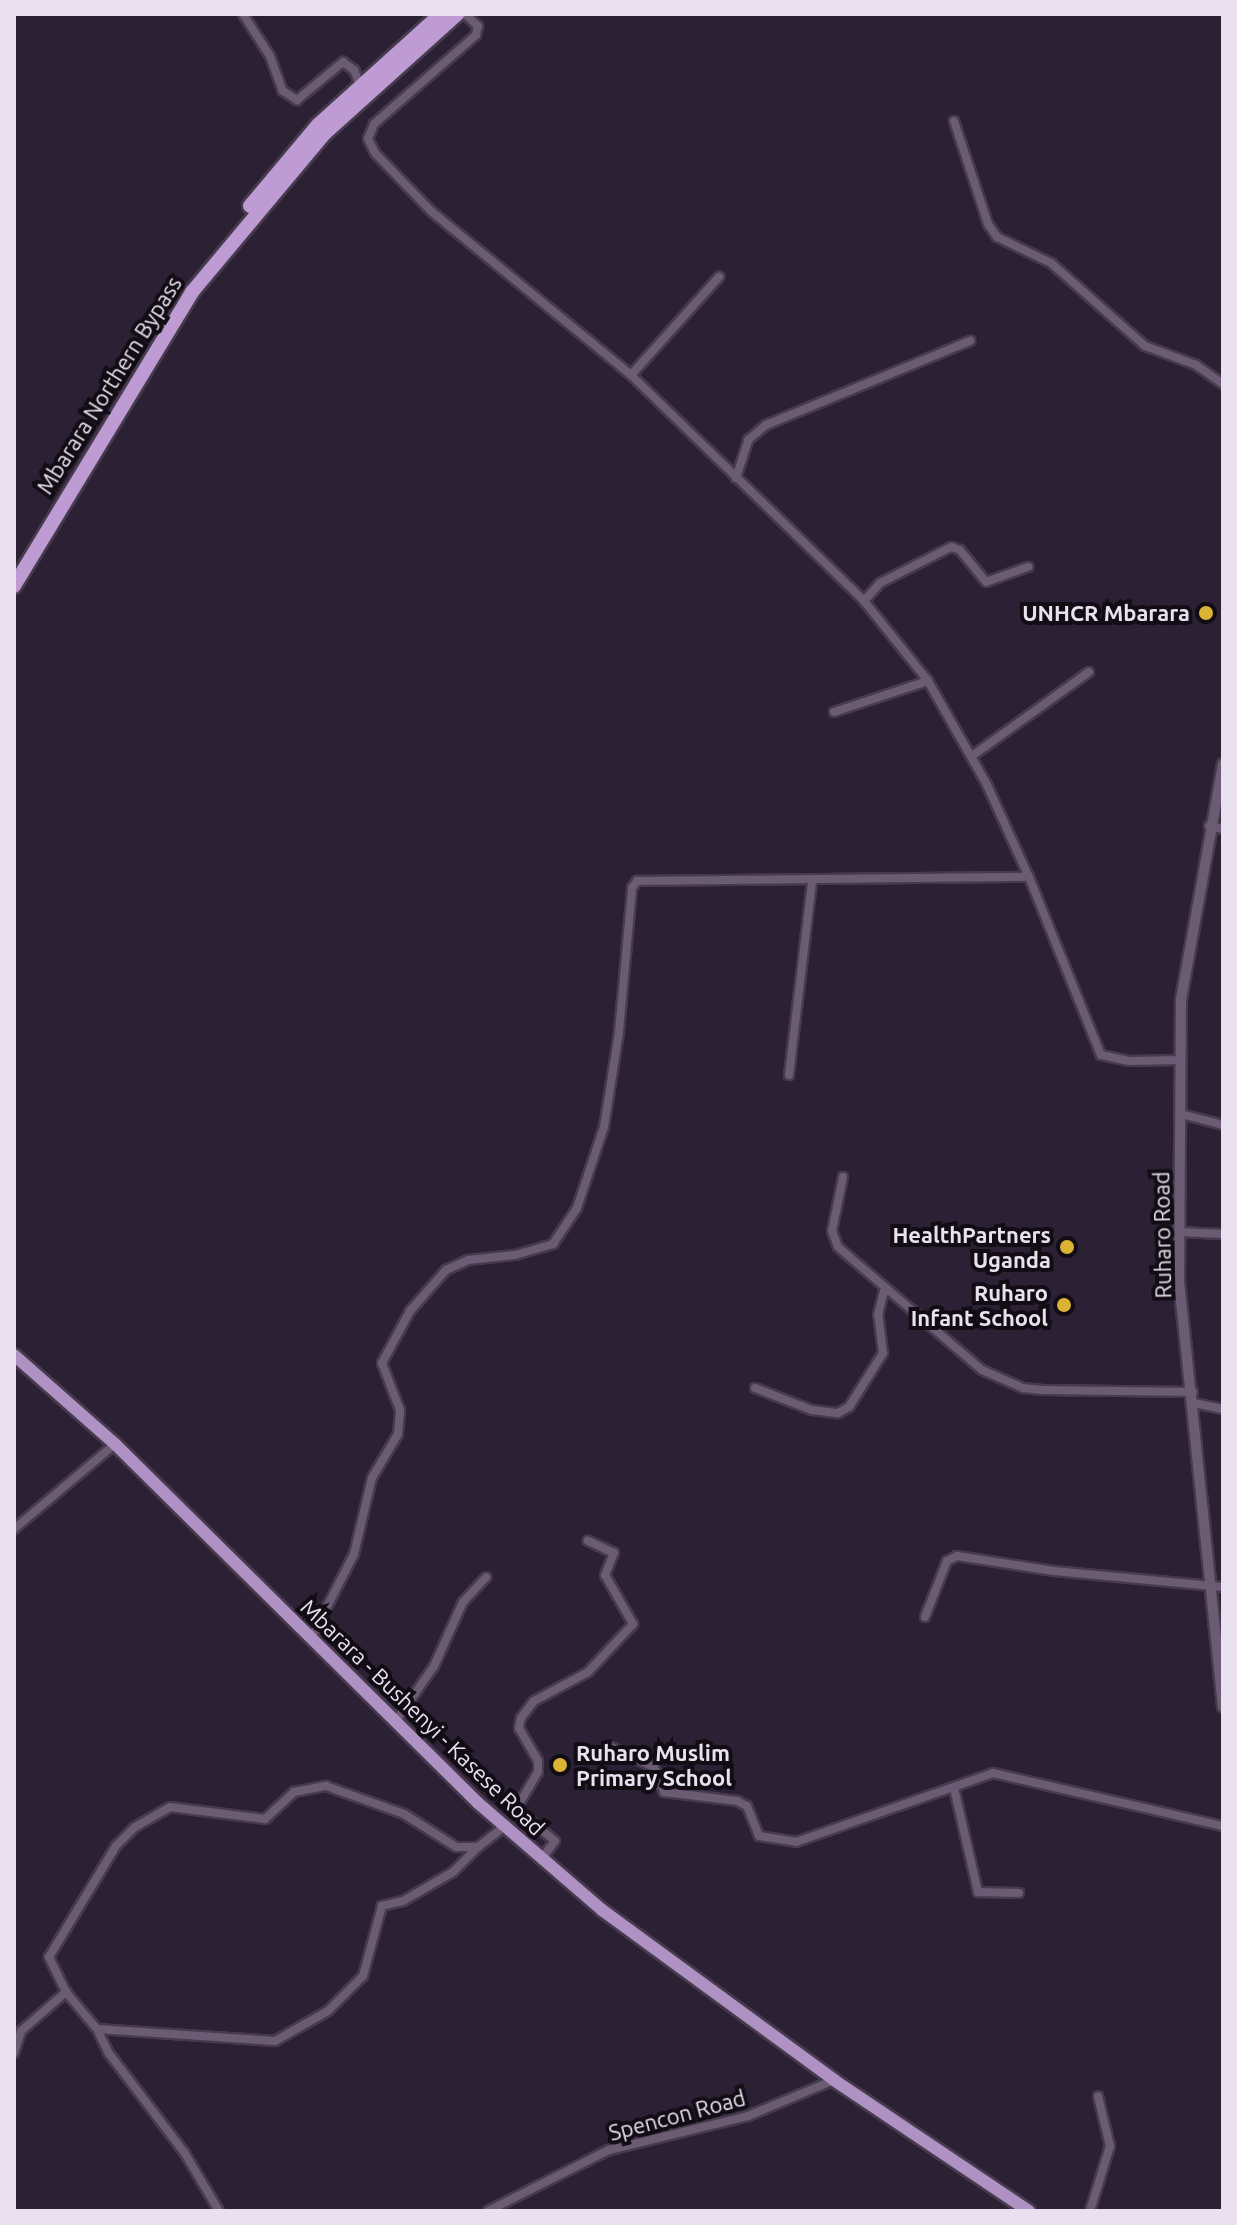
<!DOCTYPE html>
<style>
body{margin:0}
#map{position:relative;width:1237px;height:2225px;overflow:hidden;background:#2c2034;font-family:Ubuntu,sans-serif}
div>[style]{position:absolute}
.roads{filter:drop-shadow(2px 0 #463b4e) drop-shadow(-2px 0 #463b4e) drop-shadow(0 2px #463b4e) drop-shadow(0 -2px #463b4e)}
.minor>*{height:8px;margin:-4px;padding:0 4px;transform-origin:4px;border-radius:4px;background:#6b5c74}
.tertiary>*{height:10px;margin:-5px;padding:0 5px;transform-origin:5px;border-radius:5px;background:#6b5c74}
.primary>*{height:12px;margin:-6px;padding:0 6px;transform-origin:6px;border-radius:6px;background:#b091c3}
.trunk>*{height:14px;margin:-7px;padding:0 7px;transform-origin:7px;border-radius:7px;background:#be9bd3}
.dots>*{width:22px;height:22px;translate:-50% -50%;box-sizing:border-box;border:4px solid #120c15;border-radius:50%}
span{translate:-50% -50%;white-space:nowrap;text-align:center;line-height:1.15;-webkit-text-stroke:8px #120c15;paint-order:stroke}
.street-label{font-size:22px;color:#e9e1ef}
.poi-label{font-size:22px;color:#e9e1ef;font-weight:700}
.right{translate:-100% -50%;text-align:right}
.left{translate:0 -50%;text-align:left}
.frame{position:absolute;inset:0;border:16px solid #e9e1ef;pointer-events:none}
</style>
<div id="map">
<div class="roads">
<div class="minor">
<i style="left:243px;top:14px;width:50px;rotate:57.3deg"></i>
<i style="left:270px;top:56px;width:37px;rotate:70deg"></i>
<i style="left:283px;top:91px;width:17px;rotate:33deg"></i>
<i style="left:297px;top:100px;width:60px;rotate:-39.6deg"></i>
<i style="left:343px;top:62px;width:14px;rotate:36deg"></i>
<i style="left:354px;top:70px;width:16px;rotate:68deg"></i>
<i style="left:465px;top:14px;width:18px;rotate:43deg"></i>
<i style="left:478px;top:26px;width:9px;rotate:103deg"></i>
<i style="left:476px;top:35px;width:135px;rotate:138.9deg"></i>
<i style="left:374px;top:124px;width:16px;rotate:112deg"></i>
<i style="left:368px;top:139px;width:16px;rotate:63deg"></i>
<i style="left:375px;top:153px;width:82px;rotate:46deg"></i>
<i style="left:432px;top:212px;width:257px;rotate:39.3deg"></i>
<i style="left:631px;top:375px;width:325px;rotate:44.1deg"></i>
<i style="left:864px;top:601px;width:102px;rotate:51.3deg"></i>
<i style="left:928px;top:681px;width:120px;rotate:60.4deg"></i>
<i style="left:987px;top:785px;width:101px;rotate:65.5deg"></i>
<i style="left:954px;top:121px;width:108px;rotate:71.7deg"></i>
<i style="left:988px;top:224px;width:16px;rotate:55deg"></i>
<i style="left:997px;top:237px;width:60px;rotate:25.7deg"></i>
<i style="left:1051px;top:263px;width:125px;rotate:41.4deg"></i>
<i style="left:1145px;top:346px;width:54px;rotate:20.4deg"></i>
<i style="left:1196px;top:365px;width:33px;rotate:35deg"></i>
<i style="left:631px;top:375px;width:132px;rotate:-48.1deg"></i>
<i style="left:736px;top:478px;width:40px;rotate:-72deg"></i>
<i style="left:748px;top:440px;width:23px;rotate:-40deg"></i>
<i style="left:766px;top:425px;width:221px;rotate:-22.4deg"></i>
<i style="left:864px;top:601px;width:24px;rotate:-48deg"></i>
<i style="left:880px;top:583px;width:80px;rotate:-26.9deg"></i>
<i style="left:951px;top:547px;width:9px;rotate:18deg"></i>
<i style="left:960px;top:550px;width:41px;rotate:50.9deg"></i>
<i style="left:986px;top:582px;width:45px;rotate:-19.7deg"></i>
<i style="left:834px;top:712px;width:99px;rotate:-18.3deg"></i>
<i style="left:972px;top:756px;width:144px;rotate:-35.7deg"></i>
<i style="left:1209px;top:826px;width:14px;rotate:12deg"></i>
<i style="left:789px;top:1075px;width:194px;rotate:-83.2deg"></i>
<i style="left:1181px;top:1114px;width:43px;rotate:14.7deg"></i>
<i style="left:843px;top:1177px;width:55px;rotate:101.5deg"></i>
<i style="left:832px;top:1231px;width:17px;rotate:69deg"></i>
<i style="left:838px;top:1247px;width:189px;rotate:40.5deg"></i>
<i style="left:982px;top:1370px;width:45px;rotate:23.7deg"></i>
<i style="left:1023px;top:1388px;width:20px;rotate:6deg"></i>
<i style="left:1043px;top:1390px;width:150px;rotate:0.8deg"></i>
<i style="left:1180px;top:1232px;width:43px;rotate:2.7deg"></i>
<i style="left:755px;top:1388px;width:61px;rotate:21.1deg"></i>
<i style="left:812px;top:1410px;width:26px;rotate:7deg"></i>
<i style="left:838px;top:1413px;width:13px;rotate:-29deg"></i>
<i style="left:849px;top:1407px;width:64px;rotate:-57.8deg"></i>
<i style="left:883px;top:1353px;width:38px;rotate:-97deg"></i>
<i style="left:878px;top:1315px;width:25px;rotate:-76deg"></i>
<i style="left:1194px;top:1403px;width:30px;rotate:12deg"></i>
<i style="left:14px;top:1529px;width:132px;rotate:-40.1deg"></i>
<i style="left:925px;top:1617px;width:60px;rotate:-68.6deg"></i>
<i style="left:947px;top:1561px;width:11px;rotate:-27deg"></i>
<i style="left:957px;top:1556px;width:98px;rotate:8.8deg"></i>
<i style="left:1054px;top:1571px;width:170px;rotate:5.4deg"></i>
<i style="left:311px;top:1638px;width:94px;rotate:-62.9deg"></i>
<i style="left:354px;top:1554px;width:78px;rotate:-76.7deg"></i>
<i style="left:372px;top:1478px;width:51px;rotate:-59.4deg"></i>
<i style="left:398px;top:1434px;width:24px;rotate:-85deg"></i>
<i style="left:400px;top:1410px;width:50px;rotate:-111deg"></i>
<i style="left:382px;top:1363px;width:59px;rotate:-61.7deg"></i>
<i style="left:410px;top:1311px;width:55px;rotate:-48.7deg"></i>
<i style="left:446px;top:1270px;width:24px;rotate:-24deg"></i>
<i style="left:468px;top:1260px;width:47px;rotate:-6.1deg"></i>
<i style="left:515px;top:1255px;width:40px;rotate:-16deg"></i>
<i style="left:553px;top:1244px;width:43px;rotate:-56.3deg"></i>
<i style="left:577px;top:1208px;width:85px;rotate:-71.6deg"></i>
<i style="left:604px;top:1127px;width:96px;rotate:-81deg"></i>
<i style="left:619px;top:1032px;width:145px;rotate:-84.8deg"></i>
<i style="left:632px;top:888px;width:9px;rotate:-54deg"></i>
<i style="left:637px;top:881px;width:392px;rotate:-0.6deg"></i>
<i style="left:1029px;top:877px;width:192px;rotate:68deg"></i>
<i style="left:1101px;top:1055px;width:29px;rotate:12deg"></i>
<i style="left:1129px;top:1061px;width:51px;rotate:-1.1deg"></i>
<i style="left:395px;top:1722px;width:68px;rotate:-55.1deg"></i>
<i style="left:434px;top:1666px;width:70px;rotate:-65.6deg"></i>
<i style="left:463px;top:1602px;width:34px;rotate:-47deg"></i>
<i style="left:611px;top:1747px;width:47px;rotate:24.9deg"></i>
<i style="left:654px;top:1767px;width:27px;rotate:68deg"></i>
<i style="left:664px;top:1792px;width:74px;rotate:7deg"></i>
<i style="left:737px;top:1801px;width:11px;rotate:27deg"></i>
<i style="left:747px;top:1806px;width:32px;rotate:68deg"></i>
<i style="left:759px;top:1836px;width:37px;rotate:9deg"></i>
<i style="left:796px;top:1842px;width:209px;rotate:-19.3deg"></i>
<i style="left:993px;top:1773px;width:236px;rotate:13deg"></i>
<i style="left:954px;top:1788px;width:107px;rotate:77deg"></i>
<i style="left:978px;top:1892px;width:41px;rotate:1.4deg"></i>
<i style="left:478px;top:1847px;width:35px;rotate:135deg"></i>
<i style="left:453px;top:1872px;width:58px;rotate:149.9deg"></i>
<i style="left:403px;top:1901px;width:22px;rotate:167deg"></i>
<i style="left:382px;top:1906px;width:73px;rotate:105.2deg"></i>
<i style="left:363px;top:1976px;width:49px;rotate:135deg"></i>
<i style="left:328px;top:2011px;width:61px;rotate:150.5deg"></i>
<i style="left:275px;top:2041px;width:178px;rotate:-176.1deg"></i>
<i style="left:97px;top:2029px;width:48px;rotate:-130deg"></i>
<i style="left:66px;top:1992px;width:39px;rotate:-116deg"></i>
<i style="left:49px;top:1957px;width:130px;rotate:-58.9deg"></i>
<i style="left:116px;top:1846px;width:27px;rotate:-45deg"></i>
<i style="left:135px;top:1827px;width:40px;rotate:-29.7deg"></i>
<i style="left:170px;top:1807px;width:96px;rotate:7.2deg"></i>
<i style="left:265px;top:1819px;width:40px;rotate:-43deg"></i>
<i style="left:294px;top:1792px;width:33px;rotate:-11deg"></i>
<i style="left:326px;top:1786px;width:83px;rotate:19.7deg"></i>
<i style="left:404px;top:1814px;width:62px;rotate:32.4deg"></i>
<i style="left:456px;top:1847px;width:22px"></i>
<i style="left:478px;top:1847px;width:34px;rotate:-38deg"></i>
<i style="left:542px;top:1858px;width:21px;rotate:-53deg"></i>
<i style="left:555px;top:1841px;width:50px;rotate:-140.6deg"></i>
<i style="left:516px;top:1809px;width:43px;rotate:-59.3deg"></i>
<i style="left:538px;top:1772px;width:11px;rotate:-90deg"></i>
<i style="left:538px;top:1761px;width:38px;rotate:-120deg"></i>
<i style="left:519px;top:1728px;width:10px;rotate:-79deg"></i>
<i style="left:521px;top:1718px;width:21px;rotate:-53deg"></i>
<i style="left:534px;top:1701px;width:61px;rotate:-28.2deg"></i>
<i style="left:588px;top:1672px;width:66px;rotate:-46.8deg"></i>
<i style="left:633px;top:1624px;width:56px;rotate:-119.7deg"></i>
<i style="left:605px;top:1575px;width:24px;rotate:-68deg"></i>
<i style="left:614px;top:1553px;width:29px;rotate:-155deg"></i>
<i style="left:97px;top:2029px;width:25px;rotate:64deg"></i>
<i style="left:108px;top:2052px;width:126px;rotate:52.8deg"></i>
<i style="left:184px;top:2152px;width:69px;rotate:59.3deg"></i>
<i style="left:14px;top:2053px;width:23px;rotate:-72deg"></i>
<i style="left:21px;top:2031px;width:60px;rotate:-40.9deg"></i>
<i style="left:488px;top:2211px;width:136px;rotate:-26.8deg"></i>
<i style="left:609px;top:2150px;width:143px;rotate:-13.7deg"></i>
<i style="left:748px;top:2116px;width:93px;rotate:-22.7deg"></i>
<i style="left:1090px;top:2211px;width:68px;rotate:-72.9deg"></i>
<i style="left:1110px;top:2146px;width:51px;rotate:-103.5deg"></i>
</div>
<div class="tertiary">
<i style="left:1223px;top:764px;width:239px;rotate:100.1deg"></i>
<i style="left:1181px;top:999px;width:282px;rotate:90.4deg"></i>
<i style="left:1179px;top:1281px;width:428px;rotate:84.1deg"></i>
</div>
<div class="primary">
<i style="left:14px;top:1355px;width:135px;rotate:41.4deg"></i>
<i style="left:115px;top:1444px;width:511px;rotate:44.68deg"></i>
<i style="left:478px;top:1803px;width:164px;rotate:40.8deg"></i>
<i style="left:602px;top:1910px;width:288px;rotate:36.2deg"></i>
<i style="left:834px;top:2080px;width:235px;rotate:33.9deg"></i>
</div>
<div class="trunk">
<i style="left:250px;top:206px;width:106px;rotate:-50deg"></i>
<i style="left:318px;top:125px;width:166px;rotate:-42.1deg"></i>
<i style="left:14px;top:586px;width:344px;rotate:-58.8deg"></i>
<i style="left:192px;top:292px;width:207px;rotate:-50.1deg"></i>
<i style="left:325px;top:133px;width:178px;rotate:-42deg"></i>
</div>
</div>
<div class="dots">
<i style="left:1206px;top:613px;background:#dab334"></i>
<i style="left:1067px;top:1247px;background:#dab334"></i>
<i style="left:1064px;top:1305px;background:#dab334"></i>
<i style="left:560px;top:1765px;background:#dab334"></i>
</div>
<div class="street-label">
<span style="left:109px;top:385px;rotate:-58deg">Mbarara Northern Bypass</span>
<span style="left:1162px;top:1235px;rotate:-91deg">Ruharo Road</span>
<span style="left:423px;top:1717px;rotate:44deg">Mbarara - Bushenyi - Kasese Road</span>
<span style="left:677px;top:2115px;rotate:-15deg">Spencon Road</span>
</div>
<div class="poi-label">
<span class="right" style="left:1190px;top:613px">UNHCR Mbarara</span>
<span class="right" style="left:1051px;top:1247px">HealthPartners<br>Uganda</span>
<span class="right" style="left:1048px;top:1305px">Ruharo<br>Infant School</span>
<span class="left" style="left:576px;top:1765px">Ruharo Muslim<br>Primary School</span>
</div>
<div class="frame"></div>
</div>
